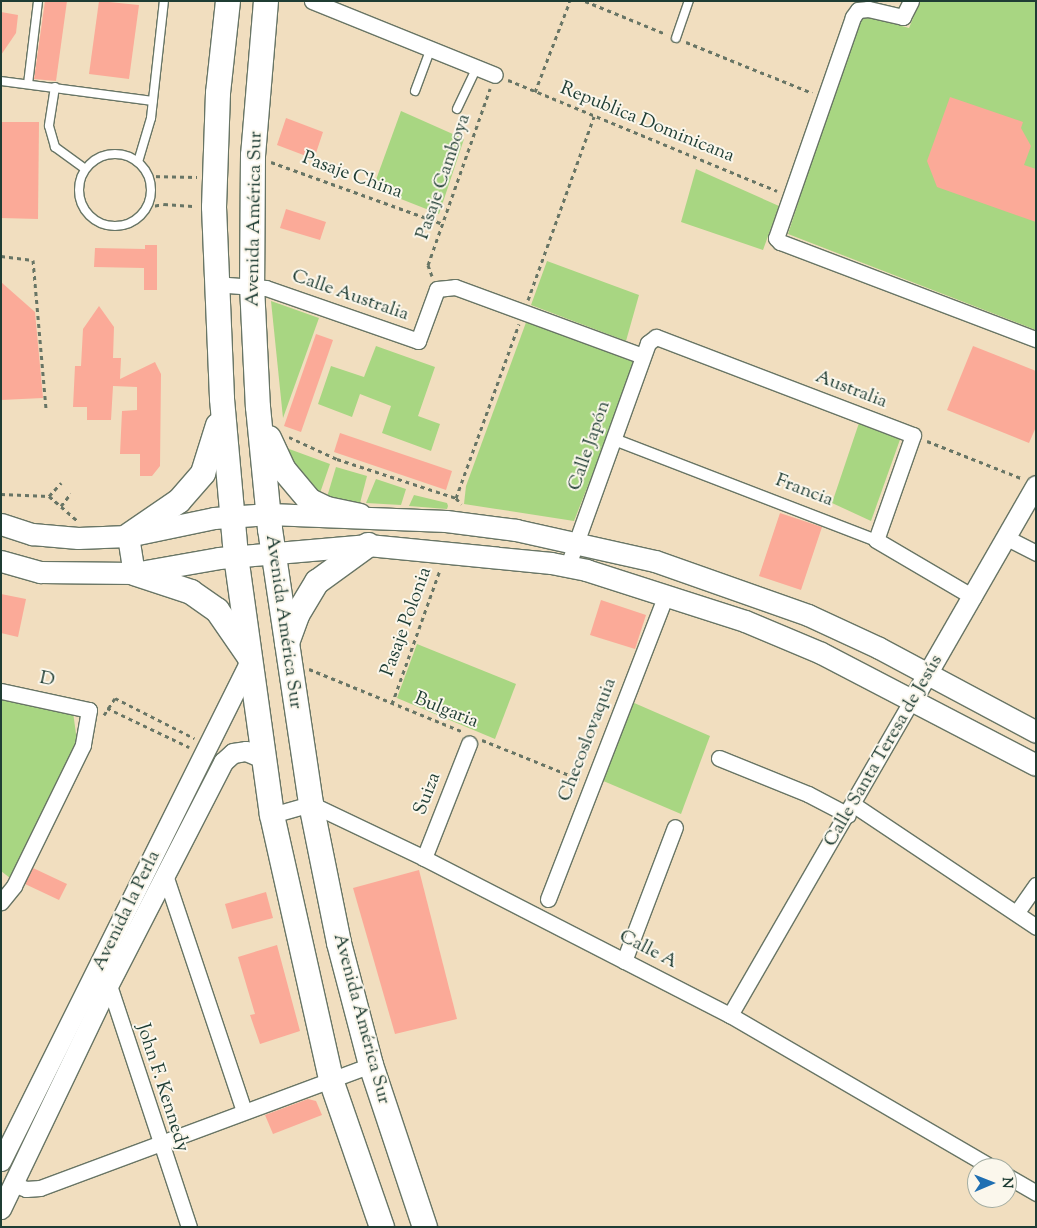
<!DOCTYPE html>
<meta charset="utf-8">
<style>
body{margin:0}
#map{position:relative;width:1037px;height:1228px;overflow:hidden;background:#f1debf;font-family:"Sorts Mill Goudy",serif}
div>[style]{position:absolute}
.green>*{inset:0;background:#a8d682}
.building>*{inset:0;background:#fbaa98}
.path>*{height:3px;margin-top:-1.5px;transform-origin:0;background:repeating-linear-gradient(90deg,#687565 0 4px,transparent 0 8px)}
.roads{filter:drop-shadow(1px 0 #687565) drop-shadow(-1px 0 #687565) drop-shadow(0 1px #687565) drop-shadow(0 -1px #687565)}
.service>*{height:8px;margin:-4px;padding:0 4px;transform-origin:4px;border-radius:4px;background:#fff}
.service>.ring{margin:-4px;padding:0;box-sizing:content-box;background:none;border:8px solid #fff;border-radius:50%}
.pedestrian>*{height:11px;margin:-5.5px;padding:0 5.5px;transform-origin:5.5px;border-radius:5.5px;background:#fff}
.minor>*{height:15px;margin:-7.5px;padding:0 7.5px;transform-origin:7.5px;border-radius:7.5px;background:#fff}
.tertiary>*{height:19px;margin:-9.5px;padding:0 9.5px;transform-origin:9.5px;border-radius:9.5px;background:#fff}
.secondary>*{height:21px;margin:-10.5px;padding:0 10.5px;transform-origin:10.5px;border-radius:10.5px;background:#fff}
.primary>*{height:24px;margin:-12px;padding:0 12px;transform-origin:12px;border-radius:12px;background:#fff}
span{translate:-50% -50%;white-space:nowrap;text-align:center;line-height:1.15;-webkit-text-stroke:4px #fbf7ec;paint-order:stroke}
.street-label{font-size:19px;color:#1f3d34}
.frame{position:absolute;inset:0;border:2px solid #1f3d34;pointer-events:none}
.north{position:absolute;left:967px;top:1158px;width:50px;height:50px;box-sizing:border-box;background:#fbf7ec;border:1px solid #a3ada2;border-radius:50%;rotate:89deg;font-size:14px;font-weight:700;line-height:20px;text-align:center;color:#1f3d34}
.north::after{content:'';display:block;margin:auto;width:18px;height:22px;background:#1f6fb2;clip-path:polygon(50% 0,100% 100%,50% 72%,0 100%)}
</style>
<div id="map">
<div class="green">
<i style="clip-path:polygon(920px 1px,1036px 1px,1036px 330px,788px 234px,859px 14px,909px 28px)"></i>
<i style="clip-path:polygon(401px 111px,464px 139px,439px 214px,373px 188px)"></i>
<i style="clip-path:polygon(696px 169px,779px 206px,763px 250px,681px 222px)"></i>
<i style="clip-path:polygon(547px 261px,639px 295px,626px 341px,531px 305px)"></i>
<i style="clip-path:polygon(271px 301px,319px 318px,283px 418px)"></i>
<i style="clip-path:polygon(528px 317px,638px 358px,574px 521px,464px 504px,466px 486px)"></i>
<i style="clip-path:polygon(376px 346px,435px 367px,418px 416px,440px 424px,431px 451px,382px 433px,391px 406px,360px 394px,352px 417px,318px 404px,331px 366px,364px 377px)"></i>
<i style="clip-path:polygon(860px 420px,902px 434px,871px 521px,832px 503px)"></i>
<i style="clip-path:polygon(281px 446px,330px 464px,320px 493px,303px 481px)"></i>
<i style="clip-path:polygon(336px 467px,367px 476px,359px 507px,327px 497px)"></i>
<i style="clip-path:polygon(376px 479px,406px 489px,401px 505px,366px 503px)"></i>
<i style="clip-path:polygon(414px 495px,447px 503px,448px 506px,447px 509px,409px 506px)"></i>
<i style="clip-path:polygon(417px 644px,516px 684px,495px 739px,397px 698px)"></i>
<i style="clip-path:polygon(1px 693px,73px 712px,77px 741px,10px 878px,1px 871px)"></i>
<i style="clip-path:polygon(632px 702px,710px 736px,681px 814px,601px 780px)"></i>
</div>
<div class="building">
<i style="clip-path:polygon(45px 1px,67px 1px,56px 81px,34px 79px)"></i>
<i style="clip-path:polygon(99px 1px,139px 5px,129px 79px,89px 74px)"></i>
<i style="clip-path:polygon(1px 12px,18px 15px,16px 33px,1px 55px)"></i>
<i style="clip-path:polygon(950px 97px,1023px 122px,1021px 128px,1031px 146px,1024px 165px,1036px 169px,1036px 222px,937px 187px,927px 161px)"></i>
<i style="clip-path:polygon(286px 118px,323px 132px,314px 159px,277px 145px)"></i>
<i style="clip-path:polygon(1px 122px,39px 122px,38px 219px,1px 218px)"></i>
<i style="clip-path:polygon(286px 209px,326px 222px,320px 240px,280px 228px)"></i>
<i style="clip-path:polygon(145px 245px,157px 245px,157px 290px,144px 290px,144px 268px,94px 267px,95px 248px,145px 249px)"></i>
<i style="clip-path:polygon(1px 282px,35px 312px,43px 398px,1px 400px)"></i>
<i style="clip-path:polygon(99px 306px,114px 327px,113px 358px,121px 358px,120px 379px,155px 362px,161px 374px,160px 466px,152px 476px,140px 476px,140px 454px,120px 454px,122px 411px,137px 410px,137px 387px,113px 386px,111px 420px,87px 420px,87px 407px,73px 407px,75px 366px,81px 366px,83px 329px)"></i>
<i style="clip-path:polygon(316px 334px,333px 340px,301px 432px,284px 426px)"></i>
<i style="clip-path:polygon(973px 346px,1036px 371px,1036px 427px,1029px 443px,947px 410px)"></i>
<i style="clip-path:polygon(340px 433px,452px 471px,446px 490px,334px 452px)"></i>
<i style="clip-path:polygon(780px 513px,822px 527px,801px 590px,759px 576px)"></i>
<i style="clip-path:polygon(1px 594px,26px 599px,18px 637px,1px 633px)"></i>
<i style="clip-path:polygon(601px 600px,646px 615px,635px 649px,590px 635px)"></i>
<i style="clip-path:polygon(33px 868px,67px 884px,59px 900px,25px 884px)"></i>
<i style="clip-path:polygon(419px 870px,457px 1019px,395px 1034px,353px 888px)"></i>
<i style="clip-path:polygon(266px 892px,273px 918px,232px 929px,225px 904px)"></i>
<i style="clip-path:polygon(277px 945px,300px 1031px,260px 1044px,250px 1015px,255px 1014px,238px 957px)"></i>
<i style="clip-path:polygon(308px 1099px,316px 1101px,322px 1115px,273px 1134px,265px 1115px)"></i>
</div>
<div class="path">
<i style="left:585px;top:1px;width:87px;rotate:22.2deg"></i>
<i style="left:686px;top:42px;width:136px;rotate:22deg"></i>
<i style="left:508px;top:80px;width:291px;rotate:22.4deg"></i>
<i style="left:535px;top:92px;width:97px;rotate:-69deg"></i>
<i style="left:271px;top:162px;width:183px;rotate:19.8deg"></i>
<i style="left:148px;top:176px;width:49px;rotate:1.2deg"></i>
<i style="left:147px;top:207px;width:17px;rotate:-10deg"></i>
<i style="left:164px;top:204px;width:32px;rotate:4deg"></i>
<i style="left:1px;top:256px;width:32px;rotate:7deg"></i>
<i style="left:33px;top:260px;width:149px;rotate:85deg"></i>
<i style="left:432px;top:276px;width:12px;rotate:-110deg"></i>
<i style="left:428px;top:265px;width:187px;rotate:-70.6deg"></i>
<i style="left:528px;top:300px;width:195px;rotate:-70.2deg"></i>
<i style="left:289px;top:437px;width:53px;rotate:24.6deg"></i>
<i style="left:337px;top:459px;width:125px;rotate:18.1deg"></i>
<i style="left:456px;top:498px;width:8px;rotate:50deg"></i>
<i style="left:927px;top:441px;width:101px;rotate:21.5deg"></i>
<i style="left:1px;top:494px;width:48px;rotate:2.4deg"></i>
<i style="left:49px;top:496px;width:37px;rotate:41deg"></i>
<i style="left:49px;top:496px;width:18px;rotate:-47deg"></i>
<i style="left:456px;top:498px;width:185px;rotate:-70.1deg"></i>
<i style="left:61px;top:506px;width:16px;rotate:-52deg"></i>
<i style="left:309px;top:669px;width:166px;rotate:22.2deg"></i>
<i style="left:392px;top:704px;width:142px;rotate:-70.3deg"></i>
<i style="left:107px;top:708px;width:91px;rotate:25.4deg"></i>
<i style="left:104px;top:715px;width:20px;rotate:-57deg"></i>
<i style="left:115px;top:698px;width:89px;rotate:26.9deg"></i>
<i style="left:482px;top:740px;width:105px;rotate:21.9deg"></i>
</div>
<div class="roads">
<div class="service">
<i style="left:676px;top:38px;width:39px;rotate:-71deg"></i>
<i style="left:1px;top:81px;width:153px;rotate:7.5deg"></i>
<i style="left:28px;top:84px;width:84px;rotate:-83.1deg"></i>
<i style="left:55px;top:87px;width:39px;rotate:99deg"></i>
<i style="left:49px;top:126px;width:22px;rotate:74deg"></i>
<i style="left:55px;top:147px;width:37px;rotate:36deg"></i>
<i style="left:415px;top:91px;width:46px;rotate:-69.6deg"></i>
<i style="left:457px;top:109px;width:47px;rotate:-64.5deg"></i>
<i class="ring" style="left:79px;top:154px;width:64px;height:64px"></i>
<i style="left:138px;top:162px;width:46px;rotate:-73.5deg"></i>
<i style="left:151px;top:118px;width:118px;rotate:-83.7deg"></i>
</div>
<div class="pedestrian">
<i style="left:614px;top:439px;width:281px;rotate:21.1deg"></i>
</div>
<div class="minor">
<i style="left:312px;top:1px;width:197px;rotate:22deg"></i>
<i style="left:911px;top:1px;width:18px;rotate:117deg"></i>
<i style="left:903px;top:17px;width:36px;rotate:-167deg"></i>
<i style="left:868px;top:9px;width:10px;rotate:174deg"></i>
<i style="left:858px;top:10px;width:9px;rotate:126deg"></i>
<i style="left:853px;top:17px;width:234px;rotate:109.2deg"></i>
<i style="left:776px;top:238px;width:6px;rotate:45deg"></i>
<i style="left:780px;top:242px;width:274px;rotate:20.8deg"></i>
<i style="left:215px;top:284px;width:51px;rotate:4.5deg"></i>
<i style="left:266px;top:288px;width:161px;rotate:19.2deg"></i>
<i style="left:418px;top:341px;width:55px;rotate:-69.9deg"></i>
<i style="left:437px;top:289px;width:18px;rotate:-6deg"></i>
<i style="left:455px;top:287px;width:200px;rotate:20.2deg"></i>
<i style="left:1007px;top:538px;width:33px;rotate:27deg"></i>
<i style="left:567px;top:568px;width:239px;rotate:-70.2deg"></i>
<i style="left:648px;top:343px;width:10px;rotate:-37deg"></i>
<i style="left:656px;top:337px;width:275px;rotate:20.9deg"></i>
<i style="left:913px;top:435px;width:111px;rotate:109.4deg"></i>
<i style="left:876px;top:540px;width:113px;rotate:30.4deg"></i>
<i style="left:1px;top:691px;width:90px;rotate:12.2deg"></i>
<i style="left:89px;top:710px;width:36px;rotate:100deg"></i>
<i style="left:83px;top:745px;width:157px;rotate:116.1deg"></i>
<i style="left:14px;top:886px;width:21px;rotate:129deg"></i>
<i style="left:719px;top:758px;width:96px;rotate:22deg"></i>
<i style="left:808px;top:794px;width:45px;rotate:27.7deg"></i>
<i style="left:854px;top:805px;width:219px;rotate:33.8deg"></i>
<i style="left:272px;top:815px;width:41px;rotate:-15.8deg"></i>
<i style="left:311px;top:804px;width:125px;rotate:25.5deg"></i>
<i style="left:424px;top:858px;width:344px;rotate:27.2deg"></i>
<i style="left:730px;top:1015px;width:304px;rotate:30.2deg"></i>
<i style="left:424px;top:858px;width:123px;rotate:-68.5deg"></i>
<i style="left:165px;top:875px;width:249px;rotate:71.5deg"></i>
<i style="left:548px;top:899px;width:326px;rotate:-68.8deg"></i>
<i style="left:1017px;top:912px;width:33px;rotate:-55deg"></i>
<i style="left:624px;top:961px;width:143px;rotate:-69.2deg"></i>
<i style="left:107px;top:979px;width:261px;rotate:71.7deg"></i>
<i style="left:730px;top:1015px;width:362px;rotate:-60deg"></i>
<i style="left:1007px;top:1176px;width:34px;rotate:30deg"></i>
<i style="left:13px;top:1184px;width:14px;rotate:21deg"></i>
<i style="left:26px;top:1189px;width:14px;rotate:-4deg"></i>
<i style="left:40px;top:1188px;width:353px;rotate:-20.4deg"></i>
</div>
<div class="tertiary">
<i style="left:911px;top:702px;width:250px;rotate:-60.1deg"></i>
<i style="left:1px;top:1161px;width:561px;rotate:-63.53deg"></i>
<i style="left:1px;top:1209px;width:247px;rotate:-64.4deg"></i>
<i style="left:108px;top:986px;width:252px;rotate:-62.8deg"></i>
<i style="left:223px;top:762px;width:13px;rotate:-42deg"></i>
<i style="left:233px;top:753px;width:13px;rotate:-9deg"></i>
<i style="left:246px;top:751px;width:21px;rotate:23deg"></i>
</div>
<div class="secondary">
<i style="left:1px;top:524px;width:33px;rotate:18deg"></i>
<i style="left:32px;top:534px;width:46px;rotate:5deg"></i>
<i style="left:78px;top:538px;width:50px;rotate:-2.3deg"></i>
<i style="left:128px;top:536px;width:88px;rotate:-11.8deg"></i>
<i style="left:214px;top:518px;width:55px;rotate:-4.2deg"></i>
<i style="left:269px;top:514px;width:177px;rotate:2.3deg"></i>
<i style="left:446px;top:521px;width:71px;rotate:7.3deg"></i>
<i style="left:516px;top:530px;width:142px;rotate:12.6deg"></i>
<i style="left:655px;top:561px;width:162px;rotate:19.4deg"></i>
<i style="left:808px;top:615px;width:78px;rotate:24.9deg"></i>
<i style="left:879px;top:648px;width:178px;rotate:28.1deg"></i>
<i style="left:128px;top:536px;width:37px;rotate:81deg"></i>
<i style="left:1px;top:561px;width:41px;rotate:15.8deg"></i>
<i style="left:40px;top:572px;width:94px;rotate:0.6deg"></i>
<i style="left:134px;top:573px;width:86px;rotate:-10deg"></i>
<i style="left:219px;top:558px;width:150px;rotate:-5deg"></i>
<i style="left:368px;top:545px;width:184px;rotate:5.6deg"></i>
<i style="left:551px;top:563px;width:36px;rotate:11deg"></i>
<i style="left:586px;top:570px;width:167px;rotate:17.8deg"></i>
<i style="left:745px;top:621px;width:82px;rotate:22.8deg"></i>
<i style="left:821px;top:653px;width:242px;rotate:27.5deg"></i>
</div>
<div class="primary">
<i style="left:228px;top:1px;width:93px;rotate:96.2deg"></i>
<i style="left:218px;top:93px;width:114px;rotate:92deg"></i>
<i style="left:214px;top:207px;width:192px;rotate:87.6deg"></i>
<i style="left:222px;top:399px;width:158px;rotate:84.9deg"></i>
<i style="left:236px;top:556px;width:261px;rotate:82.1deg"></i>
<i style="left:272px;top:815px;width:271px;rotate:77.4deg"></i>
<i style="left:331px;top:1080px;width:156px;rotate:70.9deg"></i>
<i style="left:266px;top:1px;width:155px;rotate:94.8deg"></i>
<i style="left:253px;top:155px;width:131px;rotate:90.4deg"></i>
<i style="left:252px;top:286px;width:121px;rotate:87.2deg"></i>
<i style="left:258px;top:407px;width:123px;rotate:84.4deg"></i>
<i style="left:270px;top:529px;width:278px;rotate:81.5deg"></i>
<i style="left:311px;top:804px;width:142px;rotate:78.6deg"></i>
<i style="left:339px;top:943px;width:126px;rotate:75.3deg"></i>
<i style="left:371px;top:1065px;width:171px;rotate:71.6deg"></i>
<i style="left:269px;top:438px;width:35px;rotate:65deg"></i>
<i style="left:284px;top:470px;width:40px;rotate:50deg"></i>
<i style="left:310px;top:501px;width:19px;rotate:25deg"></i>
<i style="left:327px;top:509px;width:33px;rotate:12deg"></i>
<i style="left:128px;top:536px;width:62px;rotate:-34.5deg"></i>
<i style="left:179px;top:501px;width:37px;rotate:-49deg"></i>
<i style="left:203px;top:473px;width:50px;rotate:-72.6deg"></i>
<i style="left:134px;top:573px;width:60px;rotate:18.4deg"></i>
<i style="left:191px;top:592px;width:32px;rotate:35deg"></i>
<i style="left:217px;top:610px;width:55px;rotate:55.4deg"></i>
<i style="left:287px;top:643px;width:30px;rotate:-70deg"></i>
<i style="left:297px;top:615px;width:39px;rotate:-59deg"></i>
<i style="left:317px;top:582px;width:63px;rotate:-36deg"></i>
</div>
</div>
<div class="street-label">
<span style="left:647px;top:123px;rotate:22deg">Republica Dominicana</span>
<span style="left:352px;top:176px;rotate:20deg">Pasaje China</span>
<span style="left:444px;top:177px;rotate:-71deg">Pasaje Camboya</span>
<span style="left:255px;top:219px;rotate:-89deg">Avenida América Sur</span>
<span style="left:350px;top:296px;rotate:19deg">Calle Australia</span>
<span style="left:851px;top:390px;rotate:21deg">Australia</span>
<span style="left:590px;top:446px;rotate:-71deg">Calle Japón</span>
<span style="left:804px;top:491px;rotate:21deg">Francia</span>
<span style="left:283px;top:622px;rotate:82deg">Avenida América Sur</span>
<span style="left:407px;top:622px;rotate:-70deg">Pasaje Polonia</span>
<span style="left:47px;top:680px;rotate:12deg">D</span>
<span style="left:446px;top:711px;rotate:22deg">Bulgaria</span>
<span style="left:588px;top:740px;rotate:-69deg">Checoslovaquia</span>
<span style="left:884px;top:751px;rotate:-60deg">Calle Santa Teresa de Jesús</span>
<span style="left:428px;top:794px;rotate:-69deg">Suiza</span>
<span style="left:127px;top:911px;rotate:-64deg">Avenida la Perla</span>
<span style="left:648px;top:950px;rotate:27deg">Calle A</span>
<span style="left:361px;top:1019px;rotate:75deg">Avenida América Sur</span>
<span style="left:162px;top:1088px;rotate:72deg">John F. Kennedy</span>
</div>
<div class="frame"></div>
<div class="north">N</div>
</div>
